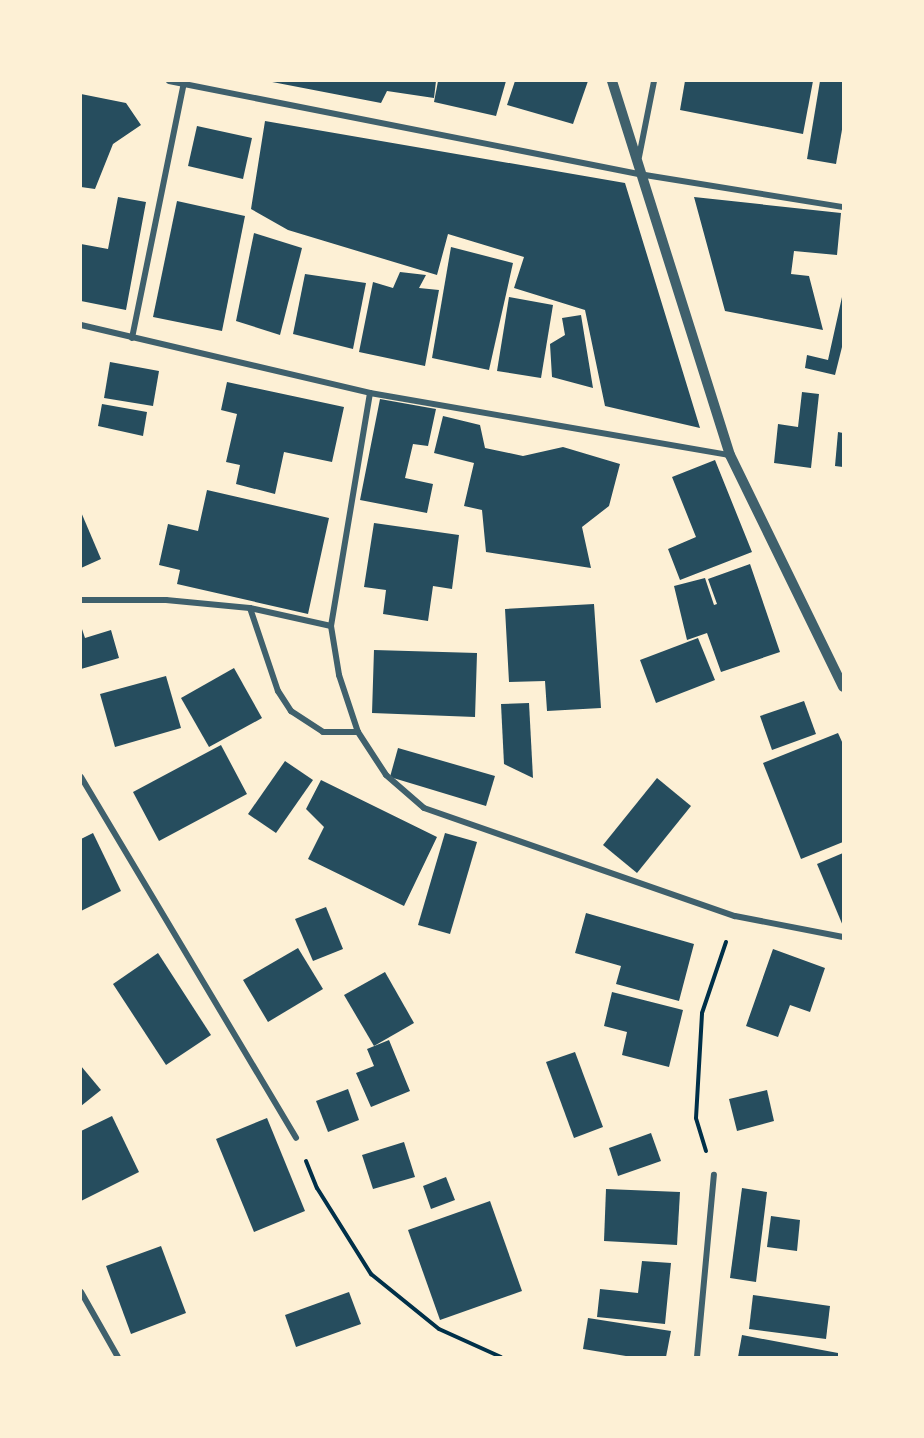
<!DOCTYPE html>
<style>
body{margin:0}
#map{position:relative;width:924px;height:1438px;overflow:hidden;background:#fdf0d5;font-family:"Sofia Sans Condensed",sans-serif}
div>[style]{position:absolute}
.building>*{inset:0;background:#264d5e}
.path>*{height:4px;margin:-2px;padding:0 2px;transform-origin:2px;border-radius:2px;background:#003049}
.minor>*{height:6px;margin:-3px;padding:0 3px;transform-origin:3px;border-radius:3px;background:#3f606c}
.tertiary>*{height:10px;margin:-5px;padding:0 5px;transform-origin:5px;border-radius:5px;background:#3f606c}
span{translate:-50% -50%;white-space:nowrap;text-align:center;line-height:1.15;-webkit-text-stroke:5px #fdf0d5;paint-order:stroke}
.frame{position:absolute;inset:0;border:82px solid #fdf0d5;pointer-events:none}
</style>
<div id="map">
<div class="building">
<i style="clip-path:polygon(267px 81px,436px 81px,434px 98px,387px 91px,381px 103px)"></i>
<i style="clip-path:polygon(438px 81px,506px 81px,496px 116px,434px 102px)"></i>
<i style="clip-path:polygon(515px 81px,588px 81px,573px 124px,507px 105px)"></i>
<i style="clip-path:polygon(685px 81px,813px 81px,803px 134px,680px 110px)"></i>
<i style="clip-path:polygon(820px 81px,843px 81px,843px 124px,836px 164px,807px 159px)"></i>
<i style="clip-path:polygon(81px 94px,126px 103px,141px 125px,113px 144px,95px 189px,81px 187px)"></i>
<i style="clip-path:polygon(265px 121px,625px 183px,700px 428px,605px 406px,585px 310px,514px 288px,524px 257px,448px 234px,437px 275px,288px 230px,251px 209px)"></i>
<i style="clip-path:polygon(197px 126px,252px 138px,243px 179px,188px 166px)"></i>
<i style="clip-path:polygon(118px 197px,146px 202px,126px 310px,81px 301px,81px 244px,108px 249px)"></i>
<i style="clip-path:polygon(694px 197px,841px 213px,837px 255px,794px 251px,791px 274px,809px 276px,823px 330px,725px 311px)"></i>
<i style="clip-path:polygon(177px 201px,245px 216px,222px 331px,153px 317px)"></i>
<i style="clip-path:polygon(254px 233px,302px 248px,280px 335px,236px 321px)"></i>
<i style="clip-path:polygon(451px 247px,513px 263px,489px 370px,432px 358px)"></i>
<i style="clip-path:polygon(400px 272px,426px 275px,419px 288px,439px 290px,425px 366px,359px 352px,373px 282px,393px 288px)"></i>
<i style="clip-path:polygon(305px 274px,366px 283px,353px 349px,293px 334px)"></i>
<i style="clip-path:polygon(509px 297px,553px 305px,541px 378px,497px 371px)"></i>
<i style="clip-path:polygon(842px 297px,843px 343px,835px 375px,805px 368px,807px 355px,828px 360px)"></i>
<i style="clip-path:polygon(581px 315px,593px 388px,552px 377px,550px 344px,565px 335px,562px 318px)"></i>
<i style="clip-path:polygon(110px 362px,159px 371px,153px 406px,104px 398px)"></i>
<i style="clip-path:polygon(227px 382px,344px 407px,332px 462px,284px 452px,275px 494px,236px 484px,240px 465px,226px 462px,237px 414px,221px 410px)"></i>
<i style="clip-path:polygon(802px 392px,819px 394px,811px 468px,774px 463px,778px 424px,798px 427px)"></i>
<i style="clip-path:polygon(380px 399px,436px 409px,428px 446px,413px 444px,405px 478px,433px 484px,427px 513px,360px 500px)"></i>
<i style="clip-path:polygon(102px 404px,147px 412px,143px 436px,98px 426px)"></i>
<i style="clip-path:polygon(443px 416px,480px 425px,485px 448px,523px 456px,563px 447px,620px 464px,609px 506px,582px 527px,591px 568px,486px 552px,482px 510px,464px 506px,474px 463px,434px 453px)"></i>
<i style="clip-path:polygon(838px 432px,843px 433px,843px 467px,835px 466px)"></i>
<i style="clip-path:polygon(715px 460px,752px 552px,680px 580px,668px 549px,696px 537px,672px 477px)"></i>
<i style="clip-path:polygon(207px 490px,329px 518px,308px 614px,177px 584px,180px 570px,159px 565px,168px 524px,198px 531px)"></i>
<i style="clip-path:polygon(81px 512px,101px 559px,81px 568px)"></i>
<i style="clip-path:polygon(374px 523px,459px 535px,452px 589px,433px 586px,428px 621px,383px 614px,386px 590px,364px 587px)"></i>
<i style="clip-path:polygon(750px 564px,780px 652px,721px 672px,707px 633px,687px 640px,674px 586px,705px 578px,714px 605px,717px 604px,708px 579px)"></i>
<i style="clip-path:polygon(594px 604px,601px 708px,547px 711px,545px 681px,509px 682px,505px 609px)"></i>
<i style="clip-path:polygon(81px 626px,85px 638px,111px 630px,119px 658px,81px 669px)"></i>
<i style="clip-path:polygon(698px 638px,715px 680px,656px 703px,640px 660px)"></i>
<i style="clip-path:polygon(374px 650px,477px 653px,475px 717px,372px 713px)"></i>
<i style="clip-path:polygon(234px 668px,262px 718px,209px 747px,181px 698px)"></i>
<i style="clip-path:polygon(166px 676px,181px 728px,115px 747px,100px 694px)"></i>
<i style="clip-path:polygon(804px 701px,816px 734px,772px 750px,760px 716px)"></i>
<i style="clip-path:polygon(529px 703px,533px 778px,504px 764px,501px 704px)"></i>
<i style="clip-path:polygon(838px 733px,843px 744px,843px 842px,801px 859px,763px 763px)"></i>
<i style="clip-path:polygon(221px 745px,247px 794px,159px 841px,133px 792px)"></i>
<i style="clip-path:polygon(398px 748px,495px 776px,486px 806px,390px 777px)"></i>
<i style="clip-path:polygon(285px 761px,313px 780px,276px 833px,248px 814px)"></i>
<i style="clip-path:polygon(657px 778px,691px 806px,637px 873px,603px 845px)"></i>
<i style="clip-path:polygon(321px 780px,437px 837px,404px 906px,308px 859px,324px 827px,306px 809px)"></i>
<i style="clip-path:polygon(93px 833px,121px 891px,81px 911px,81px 839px)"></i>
<i style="clip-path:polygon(445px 833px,477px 842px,450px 934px,418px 925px)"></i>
<i style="clip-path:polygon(843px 853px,843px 926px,817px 864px)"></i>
<i style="clip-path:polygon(326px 907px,343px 949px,313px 961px,295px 919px)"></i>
<i style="clip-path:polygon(586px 913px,694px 944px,679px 1001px,616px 984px,621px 966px,575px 953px)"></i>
<i style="clip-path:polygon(298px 948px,323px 989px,268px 1022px,243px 980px)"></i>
<i style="clip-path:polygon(773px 949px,825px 968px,810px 1012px,790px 1005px,778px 1037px,746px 1026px)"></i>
<i style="clip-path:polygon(158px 953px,211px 1035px,166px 1065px,113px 984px)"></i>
<i style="clip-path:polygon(385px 972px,414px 1023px,374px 1046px,344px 995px)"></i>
<i style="clip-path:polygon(612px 992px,683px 1010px,669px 1067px,622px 1055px,627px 1032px,604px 1026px)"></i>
<i style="clip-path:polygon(389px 1040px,410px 1091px,371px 1107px,356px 1073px,374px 1066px,367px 1049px)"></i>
<i style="clip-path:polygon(575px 1052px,603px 1127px,574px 1138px,546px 1062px)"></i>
<i style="clip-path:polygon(81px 1066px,101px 1090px,81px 1106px)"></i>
<i style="clip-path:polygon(348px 1089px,359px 1120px,328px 1132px,316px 1101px)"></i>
<i style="clip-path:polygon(767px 1090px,774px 1121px,737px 1131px,729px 1099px)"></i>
<i style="clip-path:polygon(112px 1116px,139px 1172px,81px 1201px,81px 1131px)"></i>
<i style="clip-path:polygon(267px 1118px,305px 1211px,254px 1232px,216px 1139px)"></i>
<i style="clip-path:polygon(651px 1133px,661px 1161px,618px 1176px,609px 1148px)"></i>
<i style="clip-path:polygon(404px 1142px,415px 1177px,373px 1189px,362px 1155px)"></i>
<i style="clip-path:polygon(446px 1177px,455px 1200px,431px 1209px,423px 1186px)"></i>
<i style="clip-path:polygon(742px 1188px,767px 1192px,756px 1282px,730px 1278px)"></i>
<i style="clip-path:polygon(606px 1189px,680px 1192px,677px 1245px,604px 1241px)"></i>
<i style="clip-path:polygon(490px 1201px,522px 1291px,440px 1320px,408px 1230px)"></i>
<i style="clip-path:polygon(771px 1216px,800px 1220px,797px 1251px,767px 1247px)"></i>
<i style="clip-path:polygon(161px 1246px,186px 1313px,131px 1334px,106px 1266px)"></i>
<i style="clip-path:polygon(642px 1261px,671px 1263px,665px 1324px,597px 1317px,600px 1289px,638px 1293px)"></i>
<i style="clip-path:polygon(349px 1292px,361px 1324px,296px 1347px,285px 1315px)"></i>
<i style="clip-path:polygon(753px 1295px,830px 1306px,826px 1339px,749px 1329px)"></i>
<i style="clip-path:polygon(588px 1318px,671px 1331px,666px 1357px,632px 1357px,583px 1349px)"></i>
<i style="clip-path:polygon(742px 1335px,838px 1353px,838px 1357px,738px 1357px)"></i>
</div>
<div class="path">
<i style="left:706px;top:1151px;width:34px;rotate:-107deg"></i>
<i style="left:696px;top:1118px;width:105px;rotate:-86.7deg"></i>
<i style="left:702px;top:1013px;width:75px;rotate:-71.3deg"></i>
<i style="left:306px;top:1161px;width:29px;rotate:68deg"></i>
<i style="left:317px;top:1188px;width:102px;rotate:57.9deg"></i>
<i style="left:371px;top:1274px;width:87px;rotate:39deg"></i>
<i style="left:439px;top:1329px;width:68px;rotate:24.3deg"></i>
</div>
<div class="minor">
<i style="left:169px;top:81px;width:485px;rotate:11.2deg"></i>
<i style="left:645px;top:175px;width:201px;rotate:9.2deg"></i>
<i style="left:639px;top:157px;width:77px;rotate:-78.8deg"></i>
<i style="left:81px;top:325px;width:297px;rotate:13.2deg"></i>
<i style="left:370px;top:393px;width:365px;rotate:9.8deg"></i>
<i style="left:132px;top:338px;width:260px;rotate:-78.5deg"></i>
<i style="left:370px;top:393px;width:236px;rotate:99.5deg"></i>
<i style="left:331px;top:626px;width:50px;rotate:80.7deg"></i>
<i style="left:339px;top:675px;width:60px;rotate:71.6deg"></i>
<i style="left:358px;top:732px;width:51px;rotate:56.9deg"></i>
<i style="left:386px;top:775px;width:50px;rotate:41deg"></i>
<i style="left:424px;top:808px;width:329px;rotate:19.2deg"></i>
<i style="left:735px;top:916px;width:110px;rotate:11deg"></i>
<i style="left:81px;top:600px;width:85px"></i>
<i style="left:166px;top:600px;width:84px;rotate:5.4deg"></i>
<i style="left:250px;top:608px;width:83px;rotate:12.5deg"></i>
<i style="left:250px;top:608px;width:88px;rotate:71.4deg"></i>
<i style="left:278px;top:691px;width:24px;rotate:57deg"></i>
<i style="left:291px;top:711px;width:38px;rotate:33deg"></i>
<i style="left:323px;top:732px;width:35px"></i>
<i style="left:81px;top:777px;width:420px;rotate:59.2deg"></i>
<i style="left:81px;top:1292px;width:75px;rotate:60.4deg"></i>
<i style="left:697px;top:1357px;width:183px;rotate:-84.7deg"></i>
</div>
<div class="tertiary">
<i style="left:612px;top:81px;width:392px;rotate:72.5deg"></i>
<i style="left:730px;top:455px;width:258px;rotate:64deg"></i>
</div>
<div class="frame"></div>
</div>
